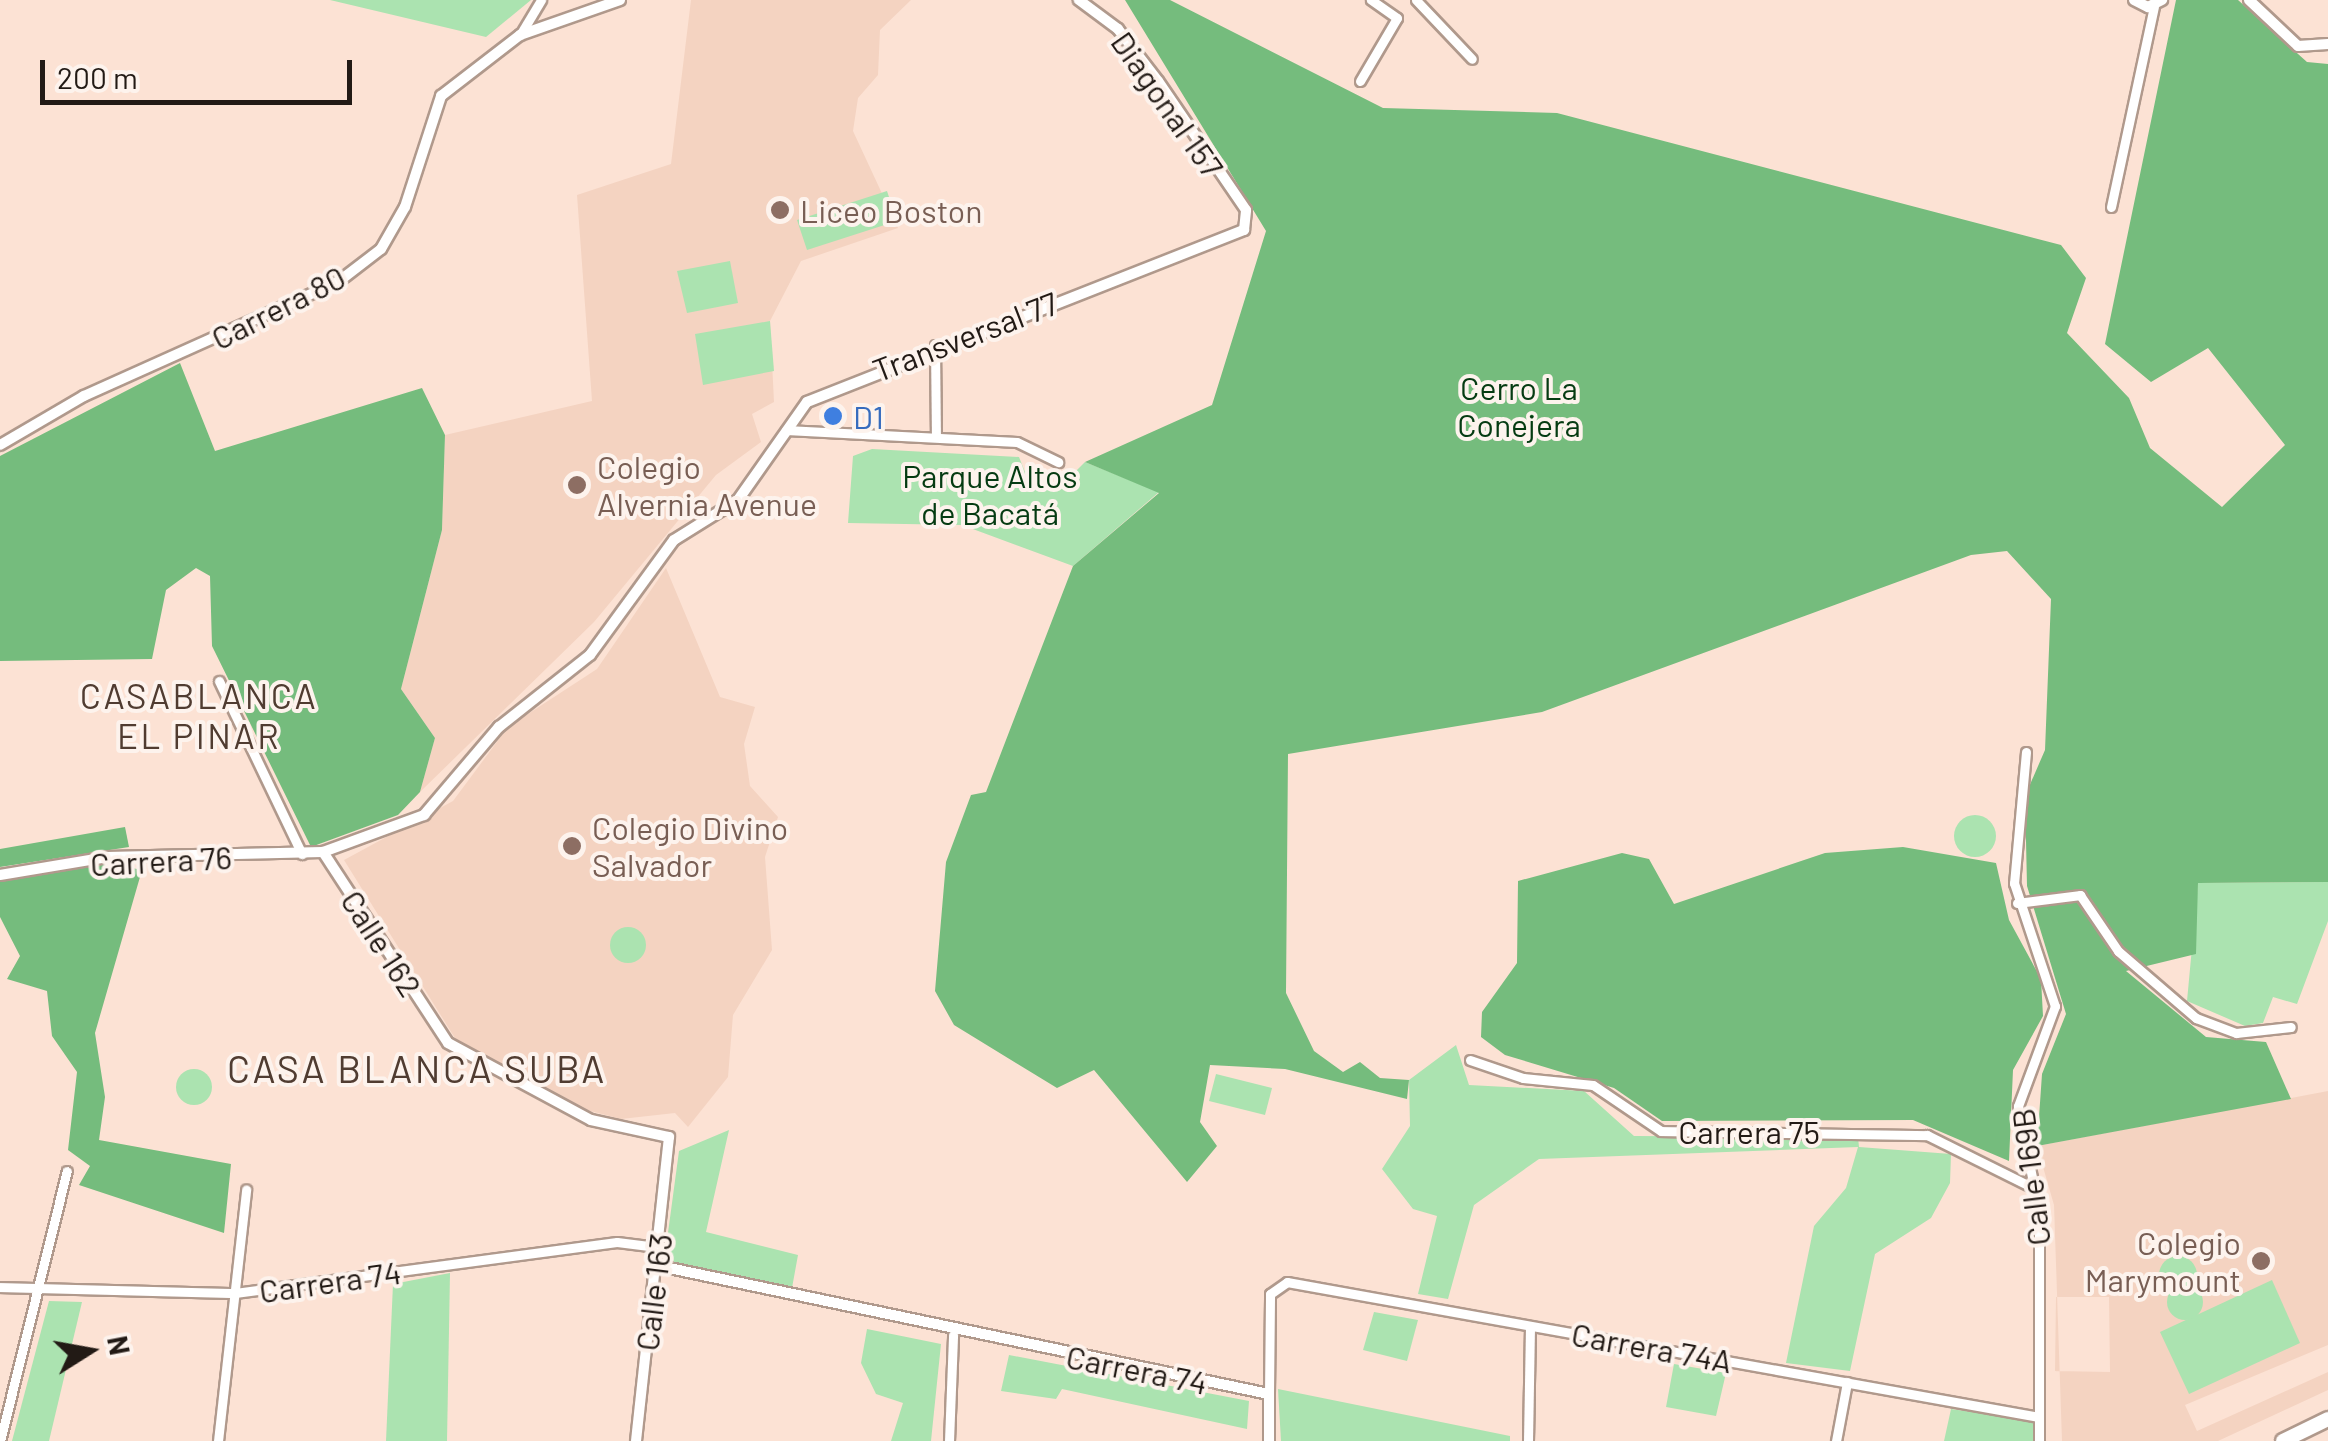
<!DOCTYPE html>
<meta charset="utf-8">
<style>
body{margin:0}
#map{position:relative;width:2328px;height:1441px;overflow:hidden;background:#fce2d4;font-family:Barlow,sans-serif}
div>[style]{position:absolute}
.built>*{inset:0;background:#f4d3c1}
.green>*{inset:0;background:#abe3b0}
.round{border-radius:50%}
.forest>*{inset:0;background:#75bc7d}
.roads{filter:drop-shadow(2px 0 #b0998c) drop-shadow(-2px 0 #b0998c) drop-shadow(0 2px #b0998c) drop-shadow(0 -2px #b0998c)}
.minor>*{height:9px;margin:-4.5px;padding:0 4.5px;transform-origin:4.5px;border-radius:4.5px;background:#fff}
.tertiary>*{height:10px;margin:-5px;padding:0 5px;transform-origin:5px;border-radius:5px;background:#fff}
.trunk>*{height:14px;margin:-7px;padding:0 7px;transform-origin:7px;border-radius:7px;background:#fff}
.dots>*{width:28px;height:28px;translate:-50% -50%;box-sizing:border-box;border:5px solid #fdf3ed;border-radius:50%}
span{translate:-50% -50%;white-space:nowrap;text-align:center;line-height:1.15;-webkit-text-stroke:8px #fdf3ed;paint-order:stroke}
.street-label{font-size:32px;color:#221a15}
.education-label{font-size:32px;color:#785e54}
.left{translate:0 -50%;text-align:left}
.right{translate:-100% -50%;text-align:right}
.park-label{font-size:32px;color:#053b12}
.shop-label{font-size:32px;color:#366cbe}
.neighbourhood-label{font-size:35px;color:#503c31;letter-spacing:2.5px}
.quarter-label{font-size:38px;color:#503c31;letter-spacing:2.5px}
.north{position:absolute;left:40px;top:1301px;width:100px;height:100px;-webkit-text-stroke:8px #fdf3ed;paint-order:stroke;rotate:79deg;font-size:28px;font-weight:700;line-height:40px;text-align:center;color:#221a15}
.north::after{content:'';display:block;margin:auto;width:35px;height:45px;background:#221a15;clip-path:polygon(50% 0,100% 100%,50% 72%,0 100%)}
.scale{position:absolute;left:40px;top:60px;width:312px;height:45px;box-sizing:border-box;border:5px solid #221a15;border-top:0;padding-left:12px;font-size:30px;line-height:35px;white-space:nowrap;color:#221a15;-webkit-text-stroke:8px #fdf3ed;paint-order:stroke}
</style>
<div id="map">
<div class="built">
<i style="clip-path:polygon(691px 0,911px 0,880px 30px,878px 75px,858px 98px,853px 131px,898px 228px,801px 261px,770px 321px,774px 402px,752px 414px,761px 442px,716px 475px,594px 622px,420px 792px,435px 738px,401px 689px,442px 530px,445px 435px,592px 401px,577px 195px,671px 164px)"></i>
<i style="clip-path:polygon(666px 568px,720px 697px,755px 707px,744px 744px,750px 786px,778px 817px,765px 857px,772px 950px,733px 1015px,728px 1077px,688px 1127px,675px 1113px,621px 1119px,575px 1107px,458px 1043px,344px 860px,453px 801px,508px 727px,597px 669px)"></i>
<i style="clip-path:polygon(evenodd,2328px 1091px,2328px 1345px,2185px 1405px,2197px 1431px,2328px 1372px,2328px 1390px,2218px 1441px,2062px 1441px,2054px 1205px,2037px 1146px,2328px 1091px,2056px 1297px,2109px 1297px,2110px 1372px,2055px 1371px,2056px 1297px)"></i>
</div>
<div class="green">
<i style="clip-path:polygon(330px 0,531px 0,486px 37px)"></i>
<i style="clip-path:polygon(887px 191px,897px 221px,807px 250px,797px 220px)"></i>
<i style="clip-path:polygon(730px 261px,738px 303px,687px 313px,677px 271px)"></i>
<i style="clip-path:polygon(770px 321px,774px 371px,703px 385px,695px 334px)"></i>
<i style="clip-path:polygon(872px 449px,1019px 457px,1027px 477px,1063px 484px,1085px 462px,1159px 492px,1073px 566px,962px 525px,848px 523px,853px 456px)"></i>
<i class="round" style="left:1954px;top:815px;width:42px;height:42px"></i>
<i style="clip-path:polygon(2328px 882px,2328px 921px,2297px 1004px,2273px 997px,2263px 1023px,2245px 1026px,2187px 1001px,2198px 883px)"></i>
<i class="round" style="left:610px;top:927px;width:36px;height:36px"></i>
<i style="clip-path:polygon(1456px 1045px,1469px 1085px,1584px 1091px,1634px 1136px,1858px 1137px,1859px 1147px,1951px 1154px,1950px 1183px,1931px 1218px,1875px 1254px,1850px 1371px,1786px 1363px,1814px 1226px,1846px 1188px,1858px 1147px,1539px 1159px,1474px 1205px,1448px 1299px,1418px 1294px,1437px 1216px,1413px 1209px,1382px 1169px,1410px 1126px,1409px 1080px)"></i>
<i class="round" style="left:176px;top:1069px;width:36px;height:36px"></i>
<i style="clip-path:polygon(1216px 1074px,1272px 1088px,1265px 1115px,1209px 1101px)"></i>
<i style="clip-path:polygon(729px 1130px,706px 1232px,798px 1255px,792px 1288px,679px 1267px,665px 1255px,679px 1151px)"></i>
<i class="round" style="left:2159px;top:1256px;width:38px;height:38px"></i>
<i style="clip-path:polygon(450px 1273px,447px 1441px,386px 1441px,393px 1284px)"></i>
<i style="clip-path:polygon(2272px 1280px,2300px 1343px,2189px 1394px,2160px 1332px)"></i>
<i class="round" style="left:2167px;top:1284px;width:36px;height:36px"></i>
<i style="clip-path:polygon(49px 1301px,82px 1302px,49px 1441px,12px 1441px)"></i>
<i style="clip-path:polygon(1374px 1312px,1418px 1320px,1407px 1361px,1363px 1350px)"></i>
<i style="clip-path:polygon(867px 1329px,941px 1344px,931px 1441px,891px 1441px,903px 1403px,876px 1394px,861px 1363px)"></i>
<i style="clip-path:polygon(1009px 1355px,1249px 1401px,1247px 1429px,1062px 1389px,1056px 1399px,1001px 1391px)"></i>
<i style="clip-path:polygon(1674px 1364px,1726px 1373px,1716px 1416px,1666px 1407px)"></i>
<i style="clip-path:polygon(1278px 1389px,1510px 1436px,1510px 1441px,1281px 1441px)"></i>
<i style="clip-path:polygon(1951px 1409px,2034px 1421px,2034px 1441px,1944px 1441px)"></i>
</div>
<div class="forest">
<i style="clip-path:polygon(1125px 0,1170px 0,1383px 108px,1557px 113px,2061px 245px,2086px 278px,2067px 333px,2129px 398px,2150px 448px,2222px 507px,2285px 445px,2208px 348px,2151px 382px,2105px 344px,2176px 0,2238px 0,2307px 62px,2328px 64px,2328px 882px,2198px 883px,2196px 954px,2126px 971px,2206px 1037px,2266px 1042px,2291px 1099px,2037px 1146px,2042px 1074px,2066px 1014px,2027px 886px,2025px 796px,2045px 750px,2051px 599px,2007px 551px,1971px 555px,1542px 712px,1288px 754px,1286px 993px,1314px 1051px,1343px 1072px,1360px 1062px,1380px 1078px,1409px 1080px,1407px 1099px,1285px 1069px,1210px 1065px,1200px 1122px,1217px 1146px,1187px 1182px,1094px 1070px,1057px 1088px,954px 1025px,935px 991px,946px 862px,971px 795px,986px 792px,1073px 566px,1159px 493px,1085px 462px,1212px 405px,1266px 231px)"></i>
<i style="clip-path:polygon(180px 363px,215px 451px,422px 388px,445px 435px,442px 530px,401px 689px,435px 738px,420px 792px,398px 815px,311px 847px,212px 646px,210px 576px,196px 568px,166px 590px,152px 659px,0 661px,0 456px)"></i>
<i style="clip-path:polygon(125px 827px,129px 847px,0 867px,0 849px)"></i>
<i style="clip-path:polygon(1903px 847px,1996px 863px,2009px 920px,2041px 979px,2043px 1016px,2013px 1070px,2009px 1161px,1913px 1120px,1662px 1121px,1614px 1088px,1505px 1055px,1481px 1037px,1482px 1012px,1517px 963px,1518px 881px,1622px 853px,1649px 859px,1674px 904px,1825px 853px)"></i>
<i style="clip-path:polygon(108px 863px,142px 870px,95px 1033px,105px 1097px,99px 1140px,231px 1164px,224px 1233px,79px 1185px,90px 1166px,68px 1150px,77px 1072px,52px 1036px,47px 991px,7px 979px,20px 956px,0 917px,0 881px)"></i>
</div>
<div class="roads">
<div class="minor">
<i style="left:1416px;top:0;width:81px;rotate:46.5deg"></i>
<i style="left:520px;top:35px;width:41px;rotate:-59deg"></i>
<i style="left:1360px;top:81px;width:73px;rotate:-59.6deg"></i>
<i style="left:1397px;top:18px;width:32px;rotate:-145deg"></i>
<i style="left:2111px;top:207px;width:205px;rotate:-77.9deg"></i>
<i style="left:935px;top:345px;width:89px;rotate:89.4deg"></i>
<i style="left:786px;top:430px;width:231px;rotate:3deg"></i>
<i style="left:1017px;top:442px;width:46px;rotate:26deg"></i>
<i style="left:219px;top:681px;width:192px;rotate:64.4deg"></i>
<i style="left:2026px;top:752px;width:132px;rotate:95.2deg"></i>
<i style="left:2014px;top:883px;width:130px;rotate:71.6deg"></i>
<i style="left:2055px;top:1006px;width:107px;rotate:110.3deg"></i>
<i style="left:2018px;top:1106px;width:109px;rotate:78.9deg"></i>
<i style="left:2039px;top:1213px;width:228px;rotate:90deg"></i>
<i style="left:2017px;top:903px;width:64px;rotate:-7.2deg"></i>
<i style="left:2080px;top:895px;width:68px;rotate:55.8deg"></i>
<i style="left:2118px;top:951px;width:103px;rotate:40.7deg"></i>
<i style="left:2196px;top:1018px;width:43px;rotate:20.6deg"></i>
<i style="left:2236px;top:1033px;width:55px;rotate:-6.2deg"></i>
<i style="left:1470px;top:1060px;width:56px;rotate:18.8deg"></i>
<i style="left:1523px;top:1078px;width:70px;rotate:5.7deg"></i>
<i style="left:1593px;top:1085px;width:82px;rotate:34.1deg"></i>
<i style="left:1661px;top:1131px;width:266px;rotate:0.9deg"></i>
<i style="left:1927px;top:1135px;width:119px;rotate:26.4deg"></i>
<i style="left:0;top:1287px;width:235px;rotate:1.5deg"></i>
<i style="left:235px;top:1293px;width:385px;rotate:-7.6deg"></i>
<i style="left:617px;top:1242px;width:40px;rotate:7.1deg"></i>
<i style="left:1269px;top:1394px;width:100px;rotate:-89.4deg"></i>
<i style="left:1270px;top:1294px;width:21px;rotate:-35deg"></i>
<i style="left:1287px;top:1282px;width:764px;rotate:10.18deg"></i>
<i style="left:0;top:1441px;width:278px;rotate:-76.1deg"></i>
<i style="left:218px;top:1441px;width:253px;rotate:-83.6deg"></i>
<i style="left:949px;top:1441px;width:106px;rotate:-87.8deg"></i>
<i style="left:1528px;top:1441px;width:115px;rotate:-89deg"></i>
<i style="left:1836px;top:1441px;width:60px;rotate:-79.4deg"></i>
</div>
<div class="tertiary">
<i style="left:2134px;top:0;width:16px;rotate:27deg"></i>
<i style="left:2148px;top:7px;width:16px;rotate:-27deg"></i>
<i style="left:2249px;top:0;width:67px;rotate:43.2deg"></i>
<i style="left:2298px;top:46px;width:30px;rotate:-4deg"></i>
<i style="left:0;top:445px;width:97px;rotate:-30.3deg"></i>
<i style="left:84px;top:396px;width:278px;rotate:-24.2deg"></i>
<i style="left:338px;top:282px;width:54px;rotate:-37.5deg"></i>
<i style="left:381px;top:249px;width:48px;rotate:-60.3deg"></i>
<i style="left:405px;top:207px;width:117px;rotate:-72deg"></i>
<i style="left:441px;top:96px;width:100px;rotate:-37.7deg"></i>
<i style="left:520px;top:35px;width:106px;rotate:-19.3deg"></i>
<i style="left:323px;top:852px;width:228px;rotate:56.8deg"></i>
<i style="left:448px;top:1043px;width:162px;rotate:28.3deg"></i>
<i style="left:591px;top:1120px;width:80px;rotate:12.3deg"></i>
<i style="left:669px;top:1137px;width:306px;rotate:96.2deg"></i>
<i style="left:0;top:875px;width:109px;rotate:-9.5deg"></i>
<i style="left:107px;top:857px;width:216px;rotate:-1.3deg"></i>
<i style="left:323px;top:852px;width:108px;rotate:-20.1deg"></i>
<i style="left:424px;top:815px;width:116px;rotate:-49.6deg"></i>
<i style="left:499px;top:727px;width:116px;rotate:-38.4deg"></i>
<i style="left:590px;top:655px;width:142px;rotate:-53.9deg"></i>
<i style="left:674px;top:540px;width:75px;rotate:-32deg"></i>
<i style="left:738px;top:500px;width:120px;rotate:-54.9deg"></i>
<i style="left:807px;top:402px;width:470px;rotate:-21.5deg"></i>
<i style="left:1244px;top:230px;width:20px;rotate:-84deg"></i>
<i style="left:1246px;top:210px;width:156px;rotate:-124.3deg"></i>
<i style="left:1158px;top:81px;width:66px;rotate:-127.6deg"></i>
<i style="left:1118px;top:29px;width:49px;rotate:-143.4deg"></i>
<i style="left:655px;top:1265px;width:627px;rotate:11.87deg"></i>
<i style="left:1269px;top:1394px;width:47px;rotate:90deg"></i>
</div>
<div class="trunk">
<i style="left:2283px;top:1441px;width:50px;rotate:-26.1deg"></i>
</div>
</div>
<div class="dots">
<i style="left:780px;top:210px;background:#8d6e63"></i>
<i style="left:833px;top:416px;background:#3f7fe0"></i>
<i style="left:577px;top:485px;background:#8d6e63"></i>
<i style="left:572px;top:846px;background:#8d6e63"></i>
<i style="left:2261px;top:1261px;background:#8d6e63"></i>
</div>
<div class="street-label">
<span style="left:1168px;top:104px;rotate:55deg">Diagonal 157</span>
<span style="left:278px;top:307px;rotate:-27deg">Carrera 80</span>
<span style="left:965px;top:336px;rotate:-21deg">Transversal 77</span>
<span style="left:161px;top:860px;rotate:-3deg">Carrera 76</span>
<span style="left:382px;top:943px;rotate:57deg">Calle 162</span>
<span style="left:1749px;top:1131px">Carrera 75</span>
<span style="left:2030px;top:1177px;rotate:-97deg">Calle 169B</span>
<span style="left:330px;top:1281px;rotate:-8deg">Carrera 74</span>
<span style="left:653px;top:1292px;rotate:-83deg">Calle 163</span>
<span style="left:1652px;top:1347px;rotate:10deg">Carrera 74A</span>
<span style="left:1137px;top:1369px;rotate:11deg">Carrera 74</span>
</div>
<div class="education-label">
<span class="left" style="left:800px;top:210px">Liceo Boston</span>
<span class="left" style="left:597px;top:485px">Colegio<br>Alvernia Avenue</span>
<span class="left" style="left:592px;top:846px">Colegio Divino<br>Salvador</span>
<span class="right" style="left:2241px;top:1261px">Colegio<br>Marymount</span>
</div>
<div class="park-label">
<span style="left:1519px;top:406px">Cerro La<br>Conejera</span>
<span style="left:990px;top:494px">Parque Altos<br>de Bacatá</span>
</div>
<div class="shop-label">
<span class="left" style="left:853px;top:416px">D1</span>
</div>
<div class="neighbourhood-label">
<span style="left:199px;top:715px">CASABLANCA<br>EL PINAR</span>
</div>
<div class="quarter-label">
<span style="left:417px;top:1069px">CASA BLANCA SUBA</span>
</div>
<div class="north">N</div>
<div class="scale">200 m</div>
</div>
